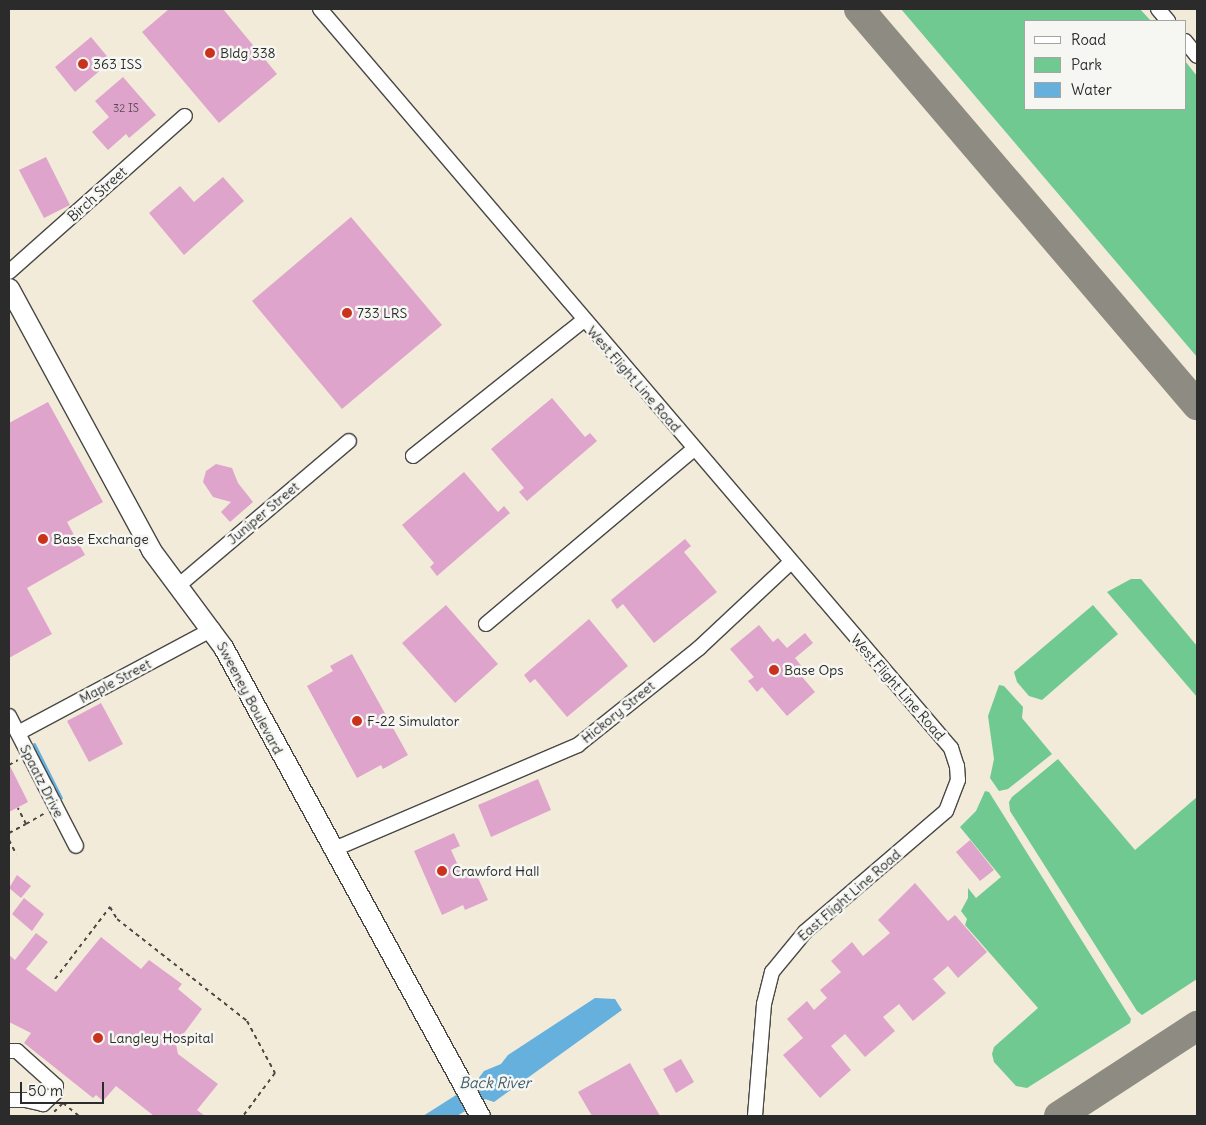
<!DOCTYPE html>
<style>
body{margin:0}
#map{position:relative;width:1206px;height:1125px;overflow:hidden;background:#f2ebd9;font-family:Delius,sans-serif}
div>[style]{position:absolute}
.green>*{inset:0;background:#6fc990}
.water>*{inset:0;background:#65b0dd}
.stream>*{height:3px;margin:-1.5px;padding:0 1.5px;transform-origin:1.5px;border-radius:1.5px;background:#65b0dd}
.taxiway>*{height:30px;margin:-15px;padding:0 15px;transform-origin:15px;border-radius:15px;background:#8e8b82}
.building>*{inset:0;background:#dfa4cc}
.path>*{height:2px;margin-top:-1px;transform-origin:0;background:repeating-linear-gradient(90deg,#494845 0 4px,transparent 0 8px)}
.roads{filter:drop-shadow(1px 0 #494845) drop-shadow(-1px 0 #494845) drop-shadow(0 1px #494845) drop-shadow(0 -1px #494845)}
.minor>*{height:14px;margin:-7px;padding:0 7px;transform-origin:7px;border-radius:7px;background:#fff}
.major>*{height:19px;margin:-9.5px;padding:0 9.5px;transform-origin:9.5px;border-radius:9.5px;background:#fff}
.dots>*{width:14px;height:14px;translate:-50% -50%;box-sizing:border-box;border:2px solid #f6f6f2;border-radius:50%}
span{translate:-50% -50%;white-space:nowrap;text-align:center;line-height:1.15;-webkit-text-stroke:5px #f6f6f2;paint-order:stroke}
.number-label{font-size:11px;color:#584953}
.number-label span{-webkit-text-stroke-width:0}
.poi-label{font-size:14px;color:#2b2b2b}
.left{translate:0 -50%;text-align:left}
.street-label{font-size:14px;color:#2b2b2b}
.water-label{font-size:15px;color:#3f5a69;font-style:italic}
.frame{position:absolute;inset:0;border:10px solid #2b2b2b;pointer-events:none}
.legend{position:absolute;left:1024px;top:20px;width:162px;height:90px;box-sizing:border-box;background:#f6f6f2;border:1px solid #a5a5a2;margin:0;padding:6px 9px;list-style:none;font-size:15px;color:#2b2b2b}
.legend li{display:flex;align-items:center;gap:10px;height:25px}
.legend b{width:25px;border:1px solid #a5a5a2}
.scale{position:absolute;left:20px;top:1082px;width:84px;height:22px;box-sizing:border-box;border:2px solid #2b2b2b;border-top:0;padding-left:6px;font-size:15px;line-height:18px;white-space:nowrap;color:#2b2b2b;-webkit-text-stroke:4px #f6f6f2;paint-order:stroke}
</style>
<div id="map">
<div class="green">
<i style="clip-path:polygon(901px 9px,1140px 9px,1151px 21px,1025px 21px,1025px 109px,1185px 109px,1185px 61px,1197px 76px,1197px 357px)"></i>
<i style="clip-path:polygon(1131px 579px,1141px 579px,1197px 646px,1197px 697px,1107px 592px)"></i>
<i style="clip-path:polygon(1093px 605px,1118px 634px,1042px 700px,1029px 696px,1017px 682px,1014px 672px)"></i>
<i style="clip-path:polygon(999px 685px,1004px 686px,1023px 707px,1022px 718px,1052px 754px,1008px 789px,999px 791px,990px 778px,994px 759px,988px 716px)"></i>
<i style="clip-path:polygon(1058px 759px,1135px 850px,1197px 797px,1197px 979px,1142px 1015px,1137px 1011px,1010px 811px,1009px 802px,1012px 797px)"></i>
<i style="clip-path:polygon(985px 791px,989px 792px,1131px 1019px,1130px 1023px,1027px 1088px,1016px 1086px,994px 1062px,992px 1054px,994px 1047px,1038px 1008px,965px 925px,967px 919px,961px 911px,968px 898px,968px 888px,976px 898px,1001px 877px,960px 827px,976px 811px)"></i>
</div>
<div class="water">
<i style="clip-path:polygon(595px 998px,615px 999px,622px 1010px,494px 1102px,485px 1099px,457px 1116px,423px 1116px,475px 1083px,484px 1071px,501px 1064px,508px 1055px)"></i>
</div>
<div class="stream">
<i style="left:34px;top:744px;width:60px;rotate:63.4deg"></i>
</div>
<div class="taxiway">
<i style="left:859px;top:9px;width:521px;rotate:49.52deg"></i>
<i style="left:1059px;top:1116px;width:165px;rotate:-33.1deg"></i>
</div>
<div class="building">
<i style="clip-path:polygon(169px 9px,223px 9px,277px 74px,219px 123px,142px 32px)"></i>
<i style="clip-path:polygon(91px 37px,111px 61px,75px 92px,55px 67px)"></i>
<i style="clip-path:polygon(123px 77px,156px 115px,129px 138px,126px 134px,108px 150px,92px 132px,109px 117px,95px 101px)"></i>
<i style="clip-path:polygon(46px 157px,70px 205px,44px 218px,19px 170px)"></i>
<i style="clip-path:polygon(223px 177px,244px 201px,184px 255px,149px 213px,180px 186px,194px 202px)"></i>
<i style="clip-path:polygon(351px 217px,442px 325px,342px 409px,252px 301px)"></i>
<i style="clip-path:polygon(552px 398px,585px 437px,590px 433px,597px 441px,527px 501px,519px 492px,524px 488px,491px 449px)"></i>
<i style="clip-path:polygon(48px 402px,103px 502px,67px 522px,85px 555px,27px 588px,52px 634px,9px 658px,9px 423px)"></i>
<i style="clip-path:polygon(216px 464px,232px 468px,238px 483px,253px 502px,230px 522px,221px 512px,231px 502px,213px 497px,203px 482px,206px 471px)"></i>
<i style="clip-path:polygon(464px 472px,498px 512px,504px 506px,510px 513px,437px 576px,430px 567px,434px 563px,402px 525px)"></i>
<i style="clip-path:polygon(685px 539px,691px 546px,684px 552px,717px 592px,654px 643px,623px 604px,617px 609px,611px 600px)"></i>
<i style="clip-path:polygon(446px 605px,498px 664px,455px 703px,402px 643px)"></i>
<i style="clip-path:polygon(589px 619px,628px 666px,567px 717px,535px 679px,530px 683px,524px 675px)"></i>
<i style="clip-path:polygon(759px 625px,773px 642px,778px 638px,787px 648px,805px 633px,813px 643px,795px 658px,803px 668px,798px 672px,815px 692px,787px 716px,762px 687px,757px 692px,748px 681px,754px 677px,730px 649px)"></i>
<i style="clip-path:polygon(352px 654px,408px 755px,383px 769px,381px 765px,357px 778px,307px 686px,333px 671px,330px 666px)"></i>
<i style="clip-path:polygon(101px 703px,123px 744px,89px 762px,67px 721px)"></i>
<i style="clip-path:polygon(9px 764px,28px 802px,9px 812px)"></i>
<i style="clip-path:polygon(538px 779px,551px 810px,491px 837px,478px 805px)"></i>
<i style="clip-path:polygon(454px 833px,460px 846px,451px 850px,462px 874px,474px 869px,488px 900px,465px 910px,463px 905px,442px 915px,414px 851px)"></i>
<i style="clip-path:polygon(970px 840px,994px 870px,980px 881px,956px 852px)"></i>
<i style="clip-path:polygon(17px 875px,31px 886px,21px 898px,9px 888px)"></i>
<i style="clip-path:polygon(915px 883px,948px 921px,955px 915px,987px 952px,958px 978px,948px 966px,933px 979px,946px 993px,913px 1021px,899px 1004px,883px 1017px,895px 1031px,865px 1057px,845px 1034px,831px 1046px,851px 1070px,820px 1098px,783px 1055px,803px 1038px,787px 1019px,807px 1001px,814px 1010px,827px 998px,820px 990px,841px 972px,831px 961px,852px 942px,863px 956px,890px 933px,878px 920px)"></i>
<i style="clip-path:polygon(24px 898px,44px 914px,32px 931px,12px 914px)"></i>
<i style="clip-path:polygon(36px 933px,48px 942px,26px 969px,56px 992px,101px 937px,141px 969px,149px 960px,182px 984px,178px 989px,202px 1009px,176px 1044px,178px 1054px,218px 1084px,197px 1110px,205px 1116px,154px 1116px,116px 1086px,103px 1101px,96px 1095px,93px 1098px,24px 1043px,31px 1033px,9px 1022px,9px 955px,15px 960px)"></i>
<i style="clip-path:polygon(681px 1059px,694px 1082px,676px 1093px,663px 1069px)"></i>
<i style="clip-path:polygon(630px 1063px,660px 1116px,592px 1116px,578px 1092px)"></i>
</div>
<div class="path">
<i style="left:9px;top:765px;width:10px;rotate:-29deg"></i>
<i style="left:26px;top:824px;width:22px;rotate:-30deg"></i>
<i style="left:9px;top:833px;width:19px;rotate:-28deg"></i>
<i style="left:26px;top:824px;width:18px;rotate:-117deg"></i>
<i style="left:9px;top:840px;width:16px;rotate:63deg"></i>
<i style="left:55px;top:979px;width:91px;rotate:-52.6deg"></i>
<i style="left:110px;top:907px;width:14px;rotate:60deg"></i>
<i style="left:117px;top:919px;width:165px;rotate:38.1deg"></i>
<i style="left:247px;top:1021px;width:59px;rotate:61.7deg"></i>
<i style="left:275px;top:1073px;width:54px;rotate:126.7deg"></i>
<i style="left:63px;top:1103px;width:21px;rotate:39deg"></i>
<i style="left:54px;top:1112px;width:13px;rotate:-45deg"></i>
</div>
<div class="roads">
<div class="minor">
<i style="left:320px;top:9px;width:972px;rotate:49.51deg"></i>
<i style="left:951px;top:748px;width:19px;rotate:72deg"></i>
<i style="left:957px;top:766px;width:14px;rotate:86deg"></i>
<i style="left:958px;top:780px;width:33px;rotate:111deg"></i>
<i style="left:946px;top:811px;width:186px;rotate:139.4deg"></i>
<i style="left:805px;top:932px;width:52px;rotate:129.5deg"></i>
<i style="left:772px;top:972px;width:33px;rotate:104deg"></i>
<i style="left:764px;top:1004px;width:112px;rotate:94.6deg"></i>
<i style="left:1158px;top:9px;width:16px;rotate:50deg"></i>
<i style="left:1185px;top:41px;width:19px;rotate:51deg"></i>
<i style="left:9px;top:272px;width:235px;rotate:-41.6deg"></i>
<i style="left:413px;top:456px;width:218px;rotate:-38.5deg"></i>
<i style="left:178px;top:586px;width:224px;rotate:-40.3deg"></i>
<i style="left:486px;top:624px;width:272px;rotate:-40.1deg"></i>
<i style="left:9px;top:716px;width:146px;rotate:62.7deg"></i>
<i style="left:18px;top:733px;width:221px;rotate:-28.1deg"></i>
<i style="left:332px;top:850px;width:267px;rotate:-23.1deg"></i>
<i style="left:578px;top:745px;width:155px;rotate:-38.7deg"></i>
<i style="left:699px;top:648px;width:126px;rotate:-43.1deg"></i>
<i style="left:9px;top:1051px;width:8px"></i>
<i style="left:17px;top:1051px;width:52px;rotate:41.9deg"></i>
<i style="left:56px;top:1086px;width:6px;rotate:90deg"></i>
<i style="left:56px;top:1092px;width:18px;rotate:137deg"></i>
<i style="left:43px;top:1104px;width:17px;rotate:-167deg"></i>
<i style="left:26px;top:1100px;width:17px;rotate:180deg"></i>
</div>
<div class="major">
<i style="left:9px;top:288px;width:298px;rotate:61.5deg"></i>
<i style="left:151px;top:550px;width:121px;rotate:53.4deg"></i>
<i style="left:223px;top:647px;width:535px;rotate:61.28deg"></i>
</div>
</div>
<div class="dots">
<i style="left:210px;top:53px;background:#c8321e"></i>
<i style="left:83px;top:64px;background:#c8321e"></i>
<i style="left:347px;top:313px;background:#c8321e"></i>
<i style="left:43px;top:539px;background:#c8321e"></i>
<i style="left:774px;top:670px;background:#c8321e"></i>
<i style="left:357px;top:721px;background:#c8321e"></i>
<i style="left:442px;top:871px;background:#c8321e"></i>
<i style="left:98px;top:1038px;background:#c8321e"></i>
</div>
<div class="number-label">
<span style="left:126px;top:108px">32 IS</span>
</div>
<div class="poi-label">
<span class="left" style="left:220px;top:53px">Bldg 338</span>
<span class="left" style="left:93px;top:64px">363 ISS</span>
<span class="left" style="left:357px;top:313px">733 LRS</span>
<span class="left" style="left:53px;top:539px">Base Exchange</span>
<span class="left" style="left:784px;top:670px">Base Ops</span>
<span class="left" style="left:367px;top:721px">F-22 Simulator</span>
<span class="left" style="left:452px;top:871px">Crawford Hall</span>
<span class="left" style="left:109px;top:1038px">Langley Hospital</span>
</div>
<div class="street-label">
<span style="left:97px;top:194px;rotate:-42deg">Birch Street</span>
<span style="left:634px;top:379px;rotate:49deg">West Flight Line Road</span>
<span style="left:263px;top:513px;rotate:-40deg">Juniper Street</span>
<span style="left:115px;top:681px;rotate:-28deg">Maple Street</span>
<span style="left:898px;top:687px;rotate:49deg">West Flight Line Road</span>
<span style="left:250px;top:698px;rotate:62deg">Sweeney Boulevard</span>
<span style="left:618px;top:712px;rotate:-39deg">Hickory Street</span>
<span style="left:42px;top:781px;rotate:63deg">Spaatz Drive</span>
<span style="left:849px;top:895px;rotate:-41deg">East Flight Line Road</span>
</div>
<div class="water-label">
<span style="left:495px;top:1083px">Back River</span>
</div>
<div class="frame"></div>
<ul class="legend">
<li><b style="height:6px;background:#fff"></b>Road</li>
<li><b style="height:14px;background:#6fc990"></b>Park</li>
<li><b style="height:14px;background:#65b0dd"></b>Water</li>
</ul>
<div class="scale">50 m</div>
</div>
